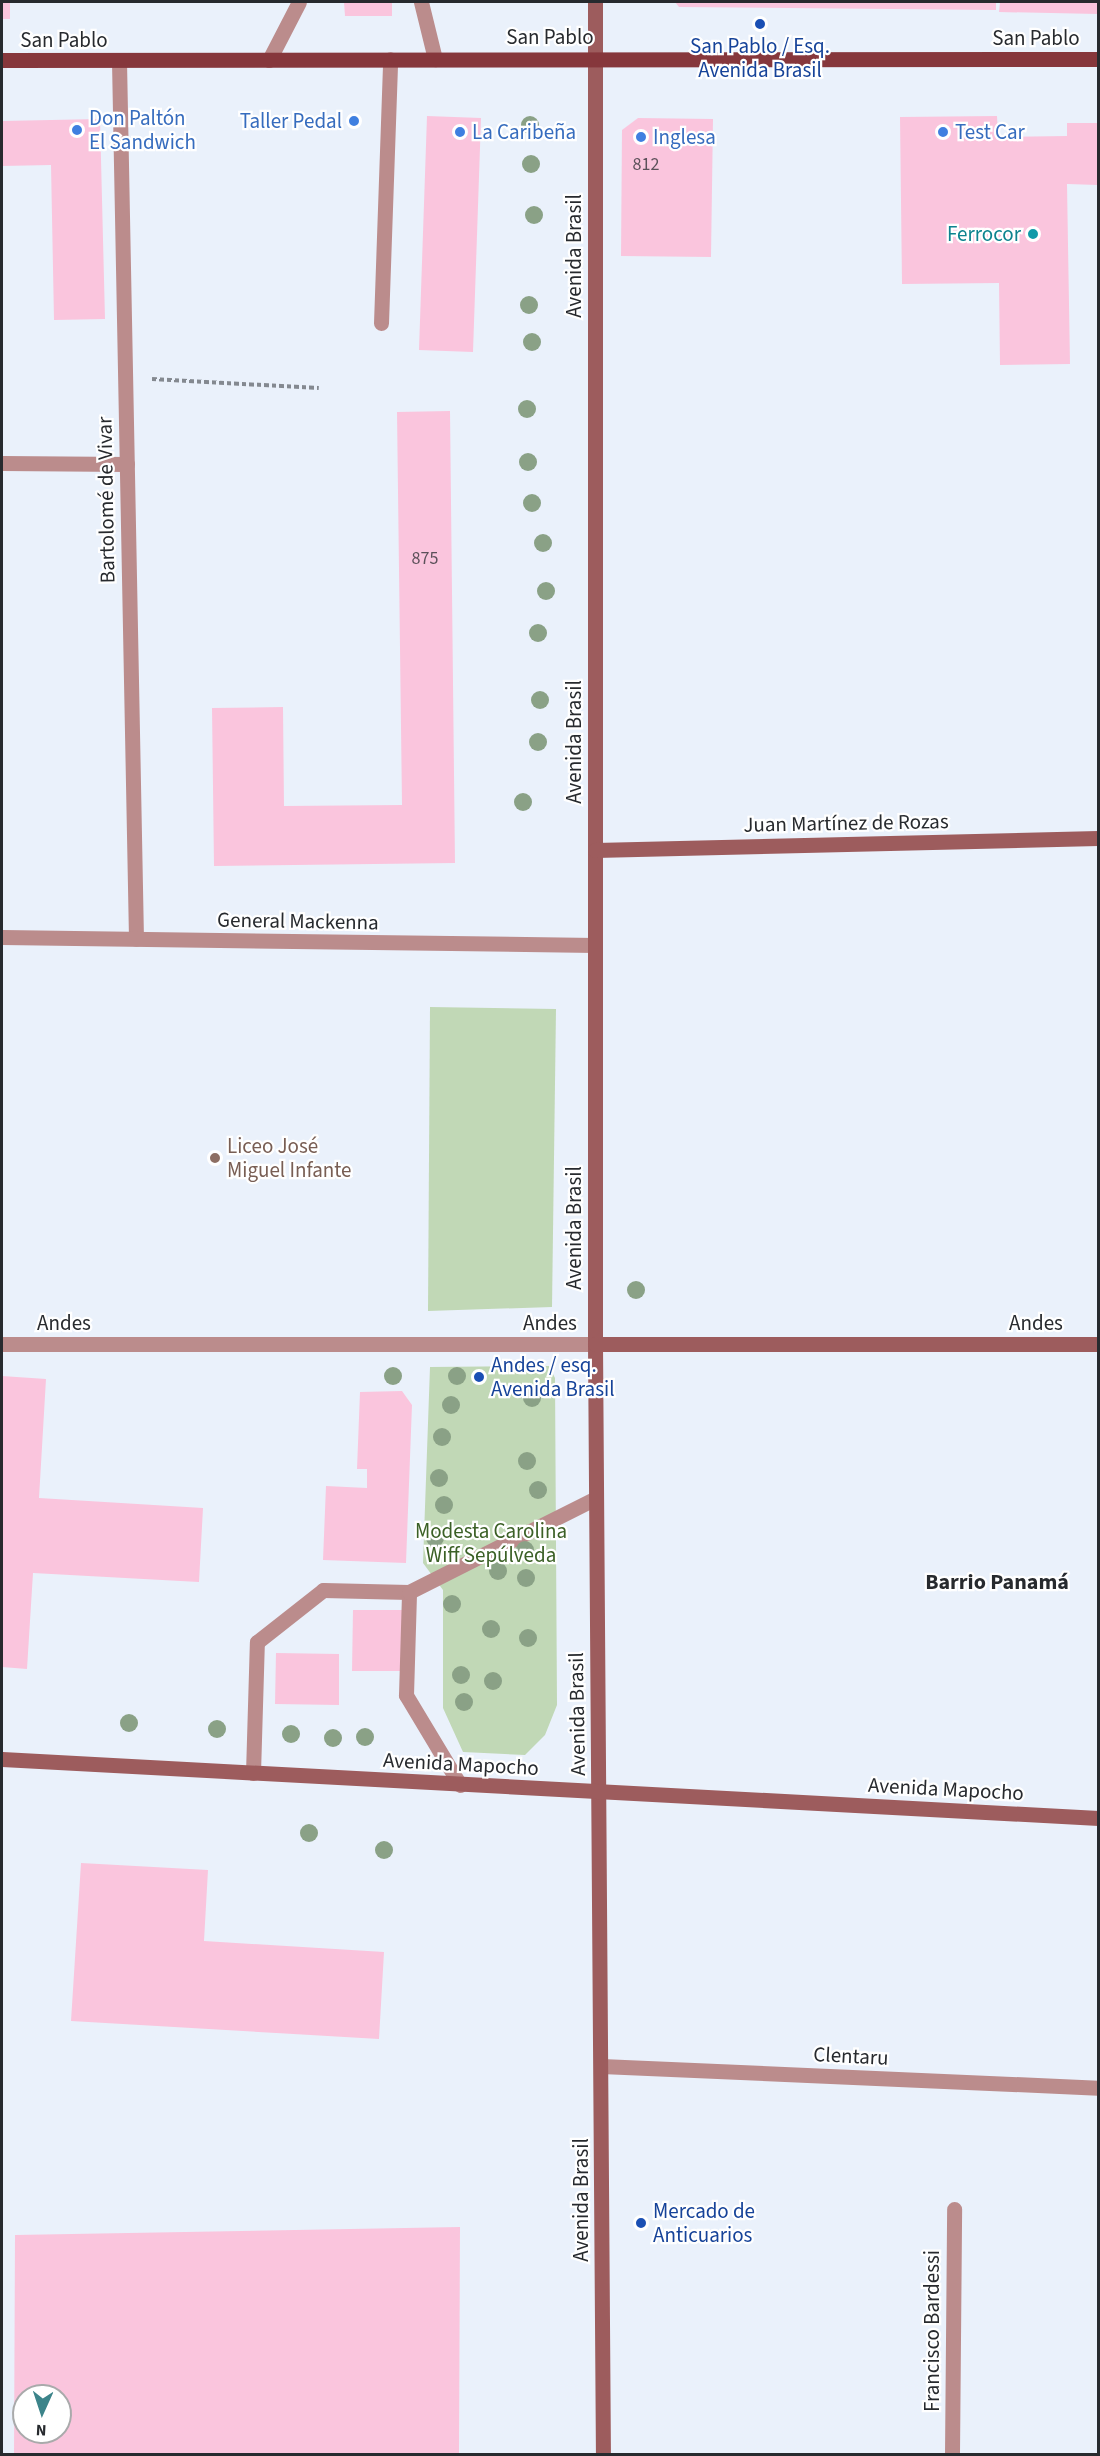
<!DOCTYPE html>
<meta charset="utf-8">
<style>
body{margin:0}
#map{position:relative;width:1100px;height:2456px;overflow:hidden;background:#eaf1fb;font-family:"Source Sans 3",sans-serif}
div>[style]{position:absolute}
.green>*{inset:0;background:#c1d8b6}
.building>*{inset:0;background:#fac5dd}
.path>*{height:4px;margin-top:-2px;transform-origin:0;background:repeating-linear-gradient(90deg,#848990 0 4.5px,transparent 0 7.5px)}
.lane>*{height:15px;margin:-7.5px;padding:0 7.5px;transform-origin:7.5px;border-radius:7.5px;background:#bb8c8c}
.street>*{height:15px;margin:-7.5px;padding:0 7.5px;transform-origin:7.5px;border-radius:7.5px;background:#bb8c8c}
.secondary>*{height:15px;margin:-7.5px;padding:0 7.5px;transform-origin:7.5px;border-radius:7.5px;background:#9d5c5d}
.primary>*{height:15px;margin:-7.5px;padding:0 7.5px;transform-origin:7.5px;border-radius:7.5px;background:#86373c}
.trees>*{width:18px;height:18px;margin:-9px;border-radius:50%;background:#8aa186}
.dots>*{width:16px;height:16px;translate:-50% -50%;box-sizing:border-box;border:3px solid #fff;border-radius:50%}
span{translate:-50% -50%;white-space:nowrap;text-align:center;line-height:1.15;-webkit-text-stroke:4.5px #fff;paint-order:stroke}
.number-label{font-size:18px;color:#5c515a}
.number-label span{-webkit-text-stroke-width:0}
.street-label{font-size:21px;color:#272a2e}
.transit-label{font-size:21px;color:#164399}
.left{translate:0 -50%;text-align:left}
.shop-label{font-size:21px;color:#366cbe}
.right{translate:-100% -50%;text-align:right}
.culture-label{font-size:21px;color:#0d838f}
.education-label{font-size:21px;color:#785e54}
.park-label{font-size:21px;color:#3b6026}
.neighbourhood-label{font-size:22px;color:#272a2e;font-weight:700}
.frame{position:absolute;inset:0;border:3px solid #272a2e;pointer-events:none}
.north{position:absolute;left:12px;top:2384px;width:60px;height:60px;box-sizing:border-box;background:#fff;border:2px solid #a9aaab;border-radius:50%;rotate:183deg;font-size:16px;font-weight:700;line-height:24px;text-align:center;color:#272a2e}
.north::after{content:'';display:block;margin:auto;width:21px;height:27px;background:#3c848a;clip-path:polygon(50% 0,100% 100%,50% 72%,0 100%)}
</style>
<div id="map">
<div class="green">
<i style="clip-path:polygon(430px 1007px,556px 1009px,552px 1307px,428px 1311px)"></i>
<i style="clip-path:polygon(549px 1366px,555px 1378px,557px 1705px,545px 1735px,525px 1755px,463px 1752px,443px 1708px,443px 1590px,423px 1563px,430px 1367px)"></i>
</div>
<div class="building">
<i style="clip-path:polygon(2px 2px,10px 2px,10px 19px,2px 19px)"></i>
<i style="clip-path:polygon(344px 2px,392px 2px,392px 16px,345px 16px)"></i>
<i style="clip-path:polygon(675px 2px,996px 2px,996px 10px,679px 7px)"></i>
<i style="clip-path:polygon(1000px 2px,1098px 2px,1098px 14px,999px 12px)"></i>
<i style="clip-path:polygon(427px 116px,481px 118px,473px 352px,419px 350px)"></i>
<i style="clip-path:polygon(997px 116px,998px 137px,1067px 136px,1067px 123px,1098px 123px,1098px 185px,1067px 184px,1070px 364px,1000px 365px,999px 283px,902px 284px,900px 117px)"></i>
<i style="clip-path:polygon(638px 118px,713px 119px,711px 257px,621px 256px,622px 130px)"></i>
<i style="clip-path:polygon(100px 119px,105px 319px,54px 320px,51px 165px,2px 166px,2px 121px)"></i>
<i style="clip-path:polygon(450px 411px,455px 863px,214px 866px,212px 708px,283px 707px,284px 806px,402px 805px,397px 412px)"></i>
<i style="clip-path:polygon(2px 1376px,46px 1379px,39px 1498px,203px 1508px,199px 1582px,33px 1573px,27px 1669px,2px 1667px)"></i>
<i style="clip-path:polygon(402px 1391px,412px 1405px,406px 1563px,323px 1560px,326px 1486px,367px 1488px,367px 1469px,357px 1469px,360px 1392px)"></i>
<i style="clip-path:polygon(353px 1610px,403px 1610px,402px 1671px,352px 1671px)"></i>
<i style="clip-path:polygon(276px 1653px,339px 1654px,339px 1705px,275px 1704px)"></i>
<i style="clip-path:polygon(81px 1863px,208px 1870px,204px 1941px,384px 1952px,379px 2039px,71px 2021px)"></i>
<i style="clip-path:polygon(evenodd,460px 2227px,459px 2454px,14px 2454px,15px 2235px,460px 2227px,24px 2396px,60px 2396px,60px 2432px,24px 2432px,24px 2396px)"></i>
</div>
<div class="path">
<i style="left:152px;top:379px;width:167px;rotate:3.1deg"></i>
</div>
<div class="lane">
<i style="left:421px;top:2px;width:59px;rotate:76.2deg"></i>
<i style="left:269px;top:60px;width:65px;rotate:-62.7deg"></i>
<i style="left:2px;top:463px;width:125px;rotate:0.5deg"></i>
<i style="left:253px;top:1773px;width:131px;rotate:-88.3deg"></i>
<i style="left:257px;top:1642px;width:84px;rotate:-38.2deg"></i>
<i style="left:323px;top:1590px;width:86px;rotate:1.3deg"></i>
<i style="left:460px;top:1785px;width:105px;rotate:-121deg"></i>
<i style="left:406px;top:1695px;width:103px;rotate:-88.3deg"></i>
<i style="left:409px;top:1592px;width:209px;rotate:-26.7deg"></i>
</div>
<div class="street">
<i style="left:119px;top:61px;width:878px;rotate:88.89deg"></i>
<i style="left:381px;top:323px;width:264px;rotate:-88deg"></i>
<i style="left:2px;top:937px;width:593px;rotate:0.77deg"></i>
<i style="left:2px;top:1344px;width:593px"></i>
<i style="left:601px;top:2066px;width:497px;rotate:2.5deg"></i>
<i style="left:952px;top:2454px;width:245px;rotate:-89.5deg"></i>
</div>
<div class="secondary">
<i style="left:595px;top:2px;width:1342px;rotate:90deg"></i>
<i style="left:595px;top:1344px;width:1110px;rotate:89.59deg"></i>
<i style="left:595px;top:850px;width:503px;rotate:-1.37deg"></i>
<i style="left:595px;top:1344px;width:503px"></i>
<i style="left:2px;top:1759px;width:1098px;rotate:3.08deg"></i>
</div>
<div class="primary">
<i style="left:2px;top:60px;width:1096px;rotate:-0.05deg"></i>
</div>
<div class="trees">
<i style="left:530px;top:125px"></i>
<i style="left:531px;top:164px"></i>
<i style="left:534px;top:215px"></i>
<i style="left:529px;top:305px"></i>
<i style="left:532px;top:342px"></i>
<i style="left:527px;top:409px"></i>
<i style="left:528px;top:462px"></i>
<i style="left:532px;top:503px"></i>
<i style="left:543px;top:543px"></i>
<i style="left:546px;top:591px"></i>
<i style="left:538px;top:633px"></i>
<i style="left:540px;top:700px"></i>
<i style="left:538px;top:742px"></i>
<i style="left:523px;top:802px"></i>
<i style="left:636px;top:1290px"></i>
<i style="left:393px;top:1376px"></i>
<i style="left:457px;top:1376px"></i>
<i style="left:532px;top:1398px"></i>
<i style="left:451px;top:1405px"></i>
<i style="left:442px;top:1437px"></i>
<i style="left:527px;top:1461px"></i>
<i style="left:439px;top:1478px"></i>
<i style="left:538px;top:1490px"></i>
<i style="left:444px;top:1505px"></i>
<i style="left:435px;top:1538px"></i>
<i style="left:525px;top:1550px"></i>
<i style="left:498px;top:1571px"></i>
<i style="left:526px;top:1578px"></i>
<i style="left:452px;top:1604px"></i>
<i style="left:491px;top:1629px"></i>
<i style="left:528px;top:1638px"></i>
<i style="left:461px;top:1675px"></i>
<i style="left:493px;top:1681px"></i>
<i style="left:464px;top:1702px"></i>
<i style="left:129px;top:1723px"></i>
<i style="left:217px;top:1729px"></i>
<i style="left:291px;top:1734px"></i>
<i style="left:365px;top:1737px"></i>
<i style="left:333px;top:1738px"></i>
<i style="left:309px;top:1833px"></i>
<i style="left:384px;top:1850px"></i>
</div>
<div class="dots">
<i style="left:760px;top:24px;background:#1a4fb4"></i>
<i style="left:354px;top:121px;background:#3f7fe0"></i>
<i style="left:77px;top:130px;background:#3f7fe0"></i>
<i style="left:460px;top:132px;background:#3f7fe0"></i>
<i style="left:943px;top:132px;background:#3f7fe0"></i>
<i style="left:641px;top:137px;background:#3f7fe0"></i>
<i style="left:1033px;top:234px;background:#0f9aa8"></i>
<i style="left:215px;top:1158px;background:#8d6e63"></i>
<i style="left:479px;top:1377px;background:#1a4fb4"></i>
<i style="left:641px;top:2223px;background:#1a4fb4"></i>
</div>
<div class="number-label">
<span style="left:646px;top:165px">812</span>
<span style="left:425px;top:559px">875</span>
</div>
<div class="street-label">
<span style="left:550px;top:37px">San Pablo</span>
<span style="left:1036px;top:38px">San Pablo</span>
<span style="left:64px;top:40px">San Pablo</span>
<span style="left:574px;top:256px;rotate:-90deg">Avenida Brasil</span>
<span style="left:106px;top:500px;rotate:-91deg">Bartolomé de Vivar</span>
<span style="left:574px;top:742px;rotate:-90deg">Avenida Brasil</span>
<span style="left:846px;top:823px;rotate:-1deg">Juan Martínez de Rozas</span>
<span style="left:298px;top:921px;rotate:1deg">General Mackenna</span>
<span style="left:574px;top:1228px;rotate:-90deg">Avenida Brasil</span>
<span style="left:64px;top:1323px">Andes</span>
<span style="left:550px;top:1323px">Andes</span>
<span style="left:1036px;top:1323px">Andes</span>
<span style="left:577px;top:1714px;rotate:-91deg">Avenida Brasil</span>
<span style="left:461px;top:1764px;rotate:3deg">Avenida Mapocho</span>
<span style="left:946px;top:1789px;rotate:3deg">Avenida Mapocho</span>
<span style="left:851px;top:2056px;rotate:3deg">Clentaru</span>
<span style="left:581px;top:2200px;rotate:-90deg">Avenida Brasil</span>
<span style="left:932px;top:2331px;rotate:-90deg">Francisco Bardessi</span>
</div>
<div class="transit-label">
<span style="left:760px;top:58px">San Pablo / Esq.<br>Avenida Brasil</span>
<span class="left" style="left:491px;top:1377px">Andes / esq.<br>Avenida Brasil</span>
<span class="left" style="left:653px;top:2223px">Mercado de<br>Anticuarios</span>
</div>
<div class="shop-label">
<span class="left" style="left:89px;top:130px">Don Paltón<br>El Sandwich</span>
<span class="right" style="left:342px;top:121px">Taller Pedal</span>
<span class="left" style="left:472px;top:132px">La Caribeña</span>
<span class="left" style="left:955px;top:132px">Test Car</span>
<span class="left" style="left:653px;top:137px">Inglesa</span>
</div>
<div class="culture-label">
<span class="right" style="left:1021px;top:234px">Ferrocor</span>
</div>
<div class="education-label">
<span class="left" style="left:227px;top:1158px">Liceo José<br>Miguel Infante</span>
</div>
<div class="park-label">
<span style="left:491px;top:1543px">Modesta Carolina<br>Wiff Sepúlveda</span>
</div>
<div class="neighbourhood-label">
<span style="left:997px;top:1583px">Barrio Panamá</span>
</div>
<div class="frame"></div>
<div class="north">N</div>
</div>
